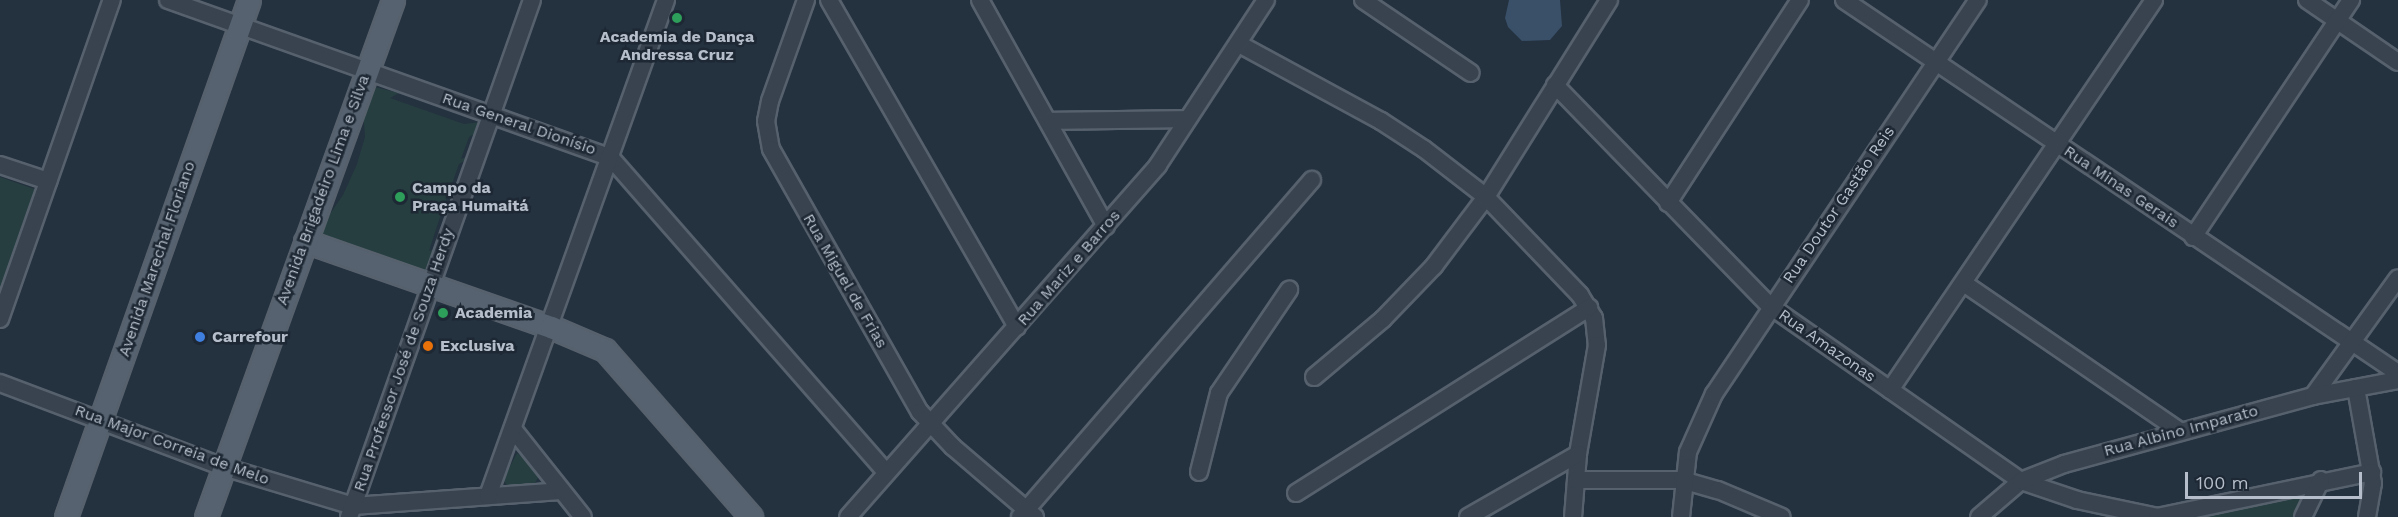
<!DOCTYPE html>
<meta charset="utf-8">
<style>
body{margin:0}
#map{position:relative;width:2398px;height:517px;overflow:hidden;background:#24313f;font-family:"Work Sans",sans-serif}
div>[style]{position:absolute}
.green>*{inset:0;background:#263e40}
.water>*{inset:0;background:#395068}
.roads{filter:drop-shadow(2px 0 #56616d) drop-shadow(-2px 0 #56616d) drop-shadow(0 2px #56616d) drop-shadow(0 -2px #56616d)}
.minor>*{height:16px;margin:-8px;padding:0 8px;transform-origin:8px;border-radius:8px;background:#38434f}
.major>*{height:21px;margin:-10.5px;padding:0 10.5px;transform-origin:10.5px;border-radius:10.5px;background:#56626f}
.dots>*{width:16px;height:16px;translate:-50% -50%;box-sizing:border-box;border:3px solid #1d2834;border-radius:50%}
span{translate:-50% -50%;white-space:nowrap;text-align:center;line-height:1.15;-webkit-text-stroke:5px #1d2834;paint-order:stroke}
.poi-label{font-size:16px;color:#b5beca;font-weight:700}
.left{translate:0 -50%;text-align:left}
.street-label{font-size:16px;color:#b5beca}
.scale{position:absolute;left:2185px;top:472px;width:177px;height:27px;box-sizing:border-box;border:3px solid #b5beca;border-top:0;padding-left:8px;font-size:18px;line-height:21px;white-space:nowrap;color:#b5beca;-webkit-text-stroke:4px #1d2834;paint-order:stroke}
</style>
<div id="map">
<div class="green">
<i style="clip-path:polygon(371px 86px,399px 93px,390px 98px,464px 124px,480px 122px,480px 131px,469px 137px,461px 159px,473px 154px,472px 157px,459px 164px,444px 206px,457px 200px,454px 206px,441px 214px,429px 251px,440px 246px,430px 273px,402px 271px,410px 265px,356px 246px,346px 252px,320px 241px,321px 227px,343px 195px,357px 164px,365px 137px,363px 107px)"></i>
<i style="clip-path:polygon(0 177px,37px 190px,0 294px)"></i>
<i style="clip-path:polygon(517px 453px,533px 466px,539px 476px,535px 483px,509px 488px,503px 480px)"></i>
<i style="clip-path:polygon(2302px 489px,2306px 496px,2298px 517px,2180px 517px)"></i>
</div>
<div class="water">
<i style="clip-path:polygon(1509px 0,1560px 0,1562px 26px,1550px 40px,1522px 41px,1508px 27px,1505px 18px)"></i>
</div>
<div class="roads">
<div class="minor">
<i style="left:168px;top:0;width:470px;rotate:19.6deg"></i>
<i style="left:611px;top:158px;width:417px;rotate:48.8deg"></i>
<i style="left:806px;top:0;width:107px;rotate:109.6deg"></i>
<i style="left:770px;top:101px;width:20px;rotate:101deg"></i>
<i style="left:766px;top:121px;width:28px;rotate:80deg"></i>
<i style="left:771px;top:149px;width:302px;rotate:60.5deg"></i>
<i style="left:920px;top:412px;width:48px;rotate:46.7deg"></i>
<i style="left:953px;top:447px;width:108px;rotate:40.5deg"></i>
<i style="left:829px;top:0;width:377px;rotate:60.1deg"></i>
<i style="left:980px;top:0;width:259px;rotate:60.9deg"></i>
<i style="left:1363px;top:0;width:130px;rotate:34.1deg"></i>
<i style="left:1844px;top:0;width:668px;rotate:33.95deg"></i>
<i style="left:2307px;top:0;width:110px;rotate:34.3deg"></i>
<i style="left:1239px;top:44px;width:162px;rotate:28.5deg"></i>
<i style="left:1381px;top:121px;width:51px;rotate:33.1deg"></i>
<i style="left:1424px;top:149px;width:78px;rotate:37.7deg"></i>
<i style="left:1486px;top:197px;width:136px;rotate:46.2deg"></i>
<i style="left:1580px;top:295px;width:27px;rotate:59deg"></i>
<i style="left:1594px;top:318px;width:27px;rotate:84deg"></i>
<i style="left:1597px;top:345px;width:111px;rotate:99.9deg"></i>
<i style="left:1578px;top:454px;width:63px;rotate:94.5deg"></i>
<i style="left:1555px;top:85px;width:308px;rotate:45.8deg"></i>
<i style="left:1770px;top:306px;width:306px;rotate:34.9deg"></i>
<i style="left:2021px;top:481px;width:59px;rotate:18.7deg"></i>
<i style="left:2077px;top:500px;width:83px;rotate:11.9deg"></i>
<i style="left:1049px;top:121px;width:138px;rotate:-0.8deg"></i>
<i style="left:0;top:165px;width:51px;rotate:18.4deg"></i>
<i style="left:1668px;top:203px;width:242px;rotate:-57deg"></i>
<i style="left:2193px;top:237px;width:285px;rotate:-56.3deg"></i>
<i style="left:1965px;top:284px;width:258px;rotate:34.4deg"></i>
<i style="left:0;top:319px;width:338px;rotate:-70.7deg"></i>
<i style="left:1314px;top:377px;width:90px;rotate:-40deg"></i>
<i style="left:1383px;top:319px;width:74px;rotate:-46.1deg"></i>
<i style="left:1434px;top:266px;width:86px;rotate:-53deg"></i>
<i style="left:1486px;top:197px;width:232px;rotate:-58deg"></i>
<i style="left:0;top:383px;width:239px;rotate:20.6deg"></i>
<i style="left:224px;top:467px;width:135px;rotate:16.8deg"></i>
<i style="left:353px;top:506px;width:208px;rotate:-4.1deg"></i>
<i style="left:2356px;top:388px;width:97px;rotate:79.9deg"></i>
<i style="left:2373px;top:483px;width:35px;rotate:100deg"></i>
<i style="left:1890px;top:390px;width:471px;rotate:-55.9deg"></i>
<i style="left:2313px;top:396px;width:145px;rotate:-54.2deg"></i>
<i style="left:513px;top:429px;width:112px;rotate:51.5deg"></i>
<i style="left:1199px;top:472px;width:81px;rotate:-75.8deg"></i>
<i style="left:1219px;top:393px;width:125px;rotate:-55.8deg"></i>
<i style="left:1576px;top:480px;width:106px"></i>
<i style="left:1682px;top:480px;width:37px;rotate:16deg"></i>
<i style="left:1718px;top:490px;width:69px;rotate:22.9deg"></i>
<i style="left:1296px;top:493px;width:347px;rotate:-32.3deg"></i>
<i style="left:488px;top:496px;width:527px;rotate:-70.26deg"></i>
<i style="left:349px;top:517px;width:548px;rotate:-70.51deg"></i>
<i style="left:848px;top:517px;width:469px;rotate:-48.6deg"></i>
<i style="left:1158px;top:165px;width:197px;rotate:-56.8deg"></i>
<i style="left:1020px;top:517px;width:446px;rotate:-49.1deg"></i>
<i style="left:1468px;top:517px;width:127px;rotate:-29.8deg"></i>
<i style="left:1681px;top:517px;width:65px;rotate:-83.9deg"></i>
<i style="left:1688px;top:452px;width:64px;rotate:-65.9deg"></i>
<i style="left:1714px;top:394px;width:474px;rotate:-56.2deg"></i>
<i style="left:1979px;top:517px;width:55px;rotate:-40.6deg"></i>
<i style="left:2021px;top:481px;width:46px;rotate:-21.6deg"></i>
<i style="left:2064px;top:464px;width:258px;rotate:-15.3deg"></i>
<i style="left:2313px;top:396px;width:86px;rotate:-10.7deg"></i>
<i style="left:2157px;top:517px;width:220px;rotate:-11.8deg"></i>
<i style="left:2303px;top:517px;width:41px;rotate:-64.1deg"></i>
</div>
<div class="major">
<i style="left:305px;top:241px;width:261px;rotate:19.3deg"></i>
<i style="left:551px;top:327px;width:59px;rotate:23.1deg"></i>
<i style="left:605px;top:350px;width:222px;rotate:48.8deg"></i>
<i style="left:66px;top:517px;width:548px;rotate:-70.51deg"></i>
<i style="left:206px;top:517px;width:550px;rotate:-70.11deg"></i>
</div>
</div>
<div class="dots">
<i style="left:677px;top:18px;background:#2e9e5b"></i>
<i style="left:400px;top:197px;background:#2e9e5b"></i>
<i style="left:443px;top:313px;background:#2e9e5b"></i>
<i style="left:200px;top:337px;background:#3f7fe0"></i>
<i style="left:428px;top:346px;background:#e8710a"></i>
</div>
<div class="poi-label">
<span style="left:677px;top:46px">Academia de Dança<br>Andressa Cruz</span>
<span class="left" style="left:412px;top:197px">Campo da<br>Praça Humaitá</span>
<span class="left" style="left:455px;top:313px">Academia</span>
<span class="left" style="left:212px;top:337px">Carrefour</span>
<span class="left" style="left:440px;top:346px">Exclusiva</span>
</div>
<div class="street-label">
<span style="left:519px;top:124px;rotate:19deg">Rua General Dionísio</span>
<span style="left:2121px;top:187px;rotate:34deg">Rua Minas Gerais</span>
<span style="left:323px;top:190px;rotate:-70deg">Avenida Brigadeiro Lima e Silva</span>
<span style="left:1839px;top:205px;rotate:-56deg">Rua Doutor Gastão Reis</span>
<span style="left:157px;top:259px;rotate:-71deg">Avenida Marechal Floriano</span>
<span style="left:1069px;top:268px;rotate:-49deg">Rua Mariz e Barros</span>
<span style="left:845px;top:281px;rotate:60deg">Rua Miguel de Frias</span>
<span style="left:1827px;top:346px;rotate:35deg">Rua Amazonas</span>
<span style="left:404px;top:360px;rotate:-71deg">Rua Professor José de Souza Herdy</span>
<span style="left:2181px;top:431px;rotate:-15deg">Rua Albino Imparato</span>
<span style="left:172px;top:445px;rotate:20deg">Rua Major Correia de Melo</span>
</div>
<div class="scale">100 m</div>
</div>
